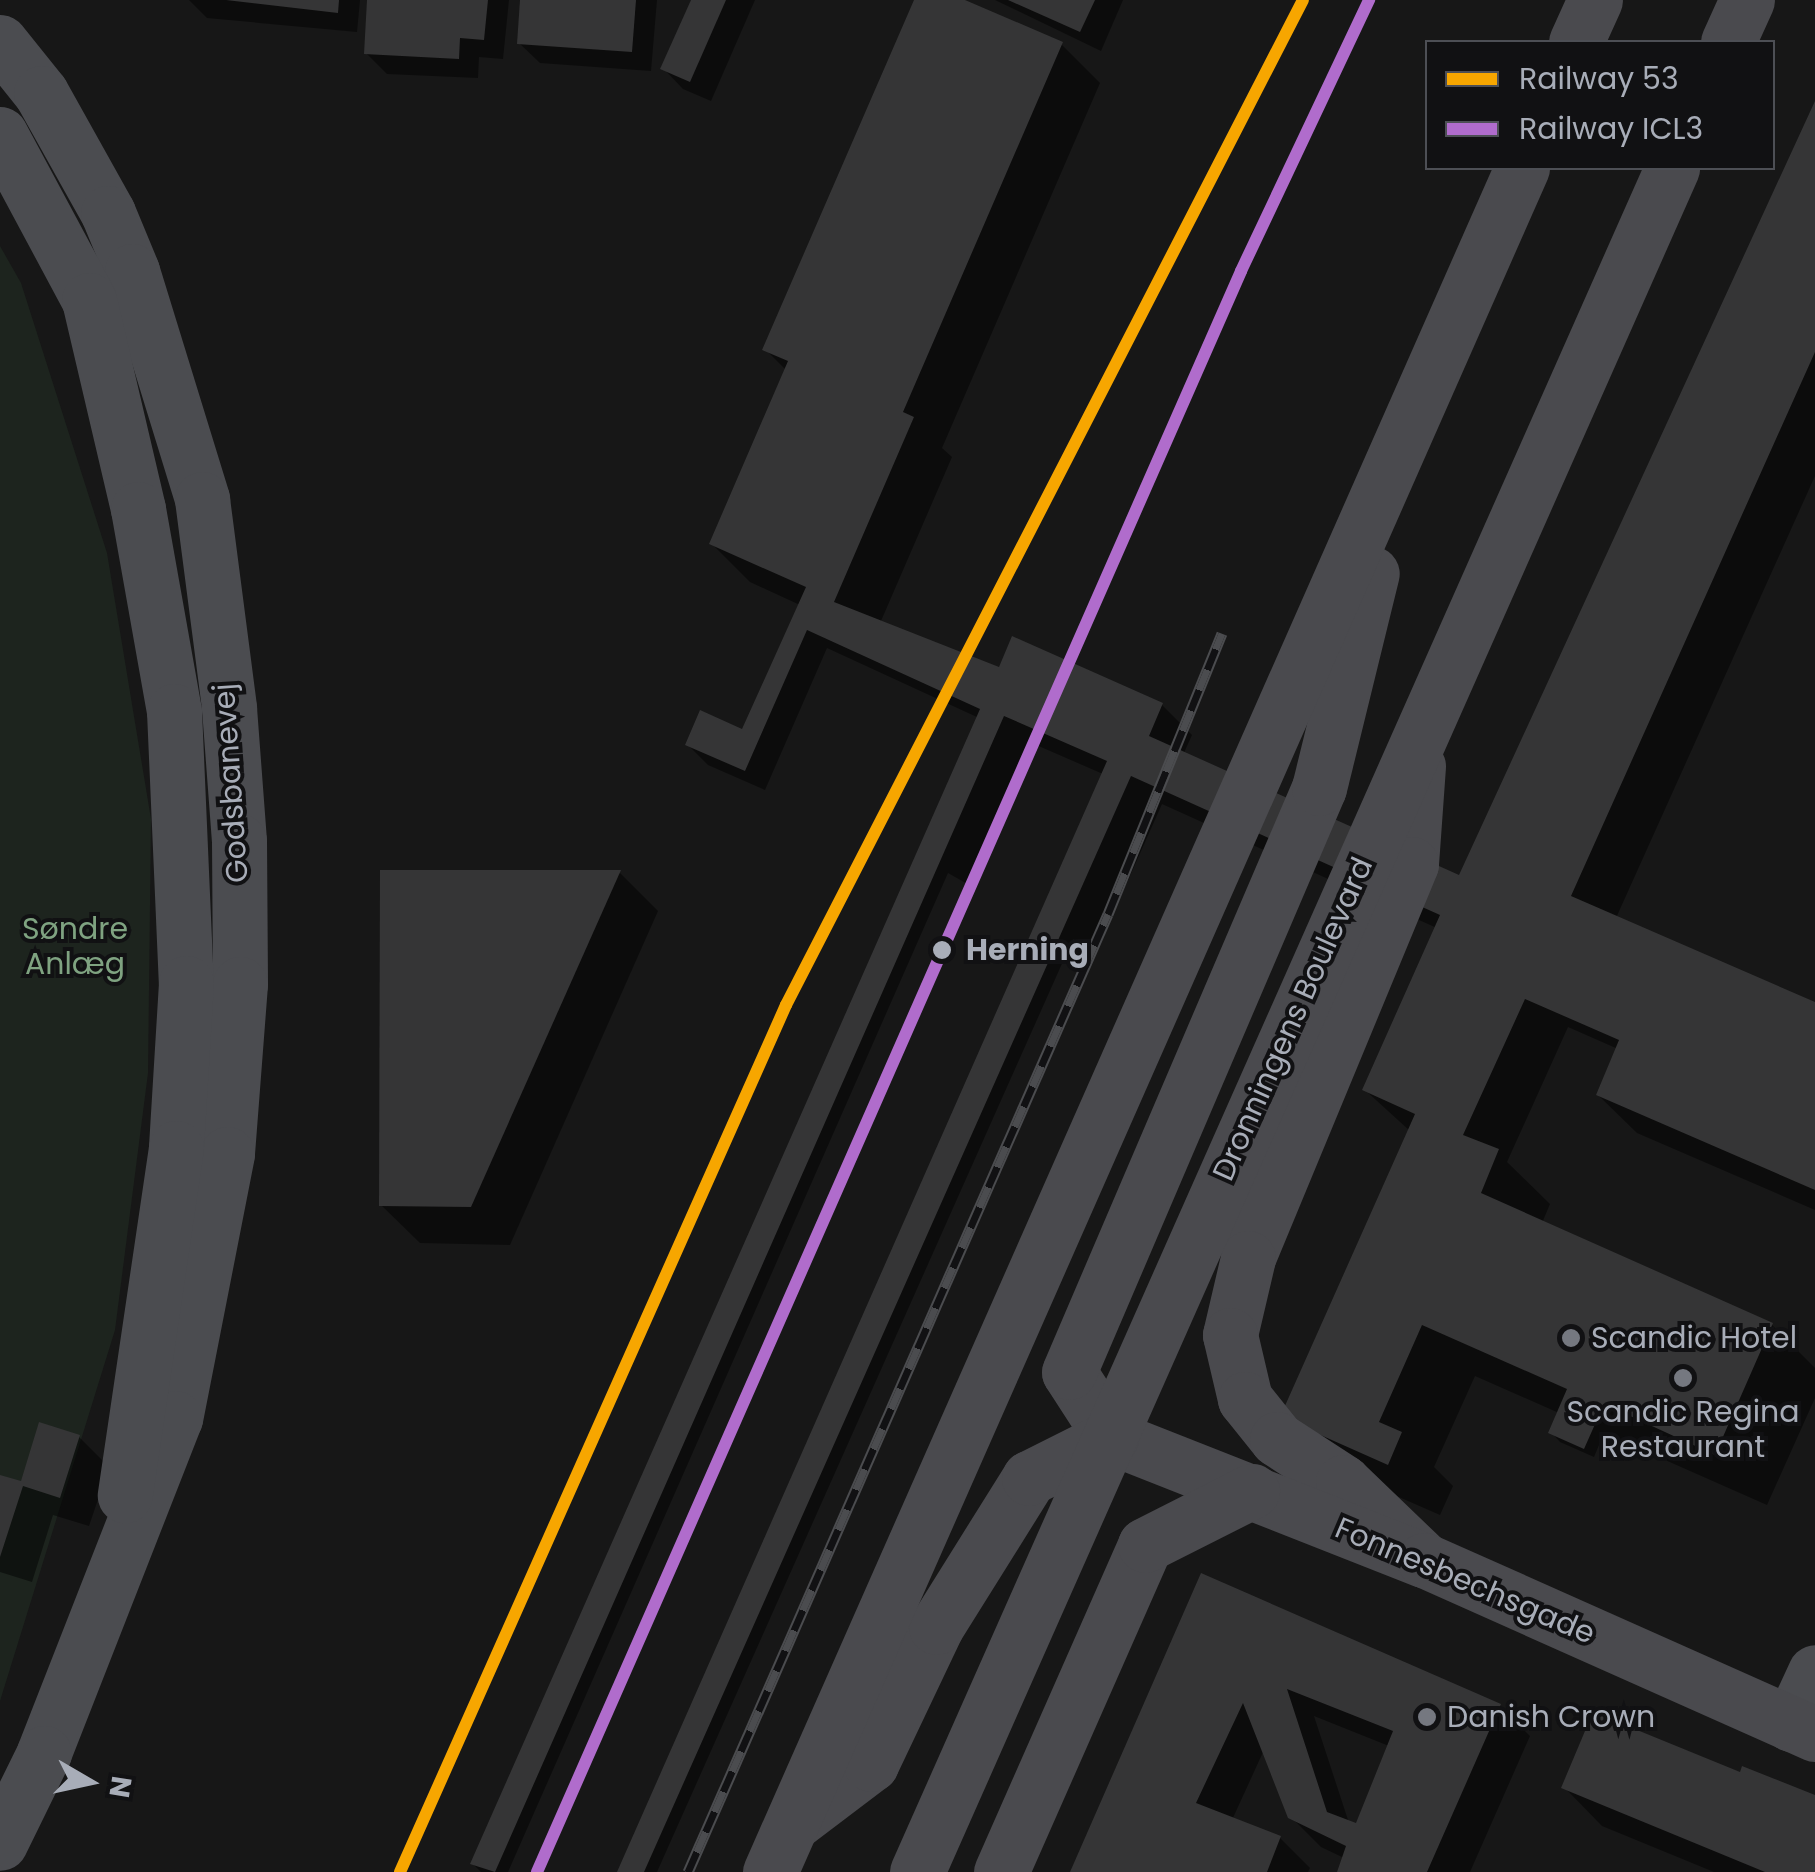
<!DOCTYPE html>
<meta charset="utf-8">
<style>
body{margin:0}
#map{position:relative;width:1815px;height:1872px;overflow:hidden;background:#171717;font-family:Poppins,sans-serif}
div>[style]{position:absolute}
.green>*{inset:0;background:#1d241e}
.shadow>*{inset:0;background:#0007}
.building>*{inset:0;background:#353536}
.tertiary>*{height:55px;margin:-27.5px;padding:0 27.5px;transform-origin:27.5px;border-radius:27.5px;background:#4b4c50}
.secondary>*{height:55px;margin:-27.5px;padding:0 27.5px;transform-origin:27.5px;border-radius:27.5px;background:#4a4a4e}
.rail>*{height:11px;margin-top:-5.5px;transform-origin:0;background:repeating-linear-gradient(90deg,#111113 0 22px,#4b4c4f 0 44px);box-sizing:border-box;border-block:2px solid #4b4c4f}
.rail-1>*{height:12px;margin:-6px;padding:0 6px;transform-origin:6px;border-radius:6px;background:#f7a600}
.rail-2>*{height:12px;margin:-6px;padding:0 6px;transform-origin:6px;border-radius:6px;background:#b06ccc}
.dots>*{width:28px;height:28px;translate:-50% -50%;box-sizing:border-box;border:5px solid #111113;border-radius:50%}
span{translate:-50% -50%;white-space:nowrap;text-align:center;line-height:1.15;-webkit-text-stroke:8px #111113;paint-order:stroke}
.street-label{font-size:30px;color:#a8adb8}
.park-label{font-size:30px;color:#7fa381}
.stop-label{font-size:30px;color:#a8adb8;font-weight:700}
.left{translate:0 -50%;text-align:left}
.poi-label{font-size:30px;color:#a8adb8}
.legend{position:absolute;left:1425px;top:40px;width:350px;height:130px;box-sizing:border-box;background:#111113;border:2px solid #4d4f55;margin:0;padding:12px 18px;list-style:none;font-size:30px;color:#a8adb8}
.legend li{display:flex;align-items:center;gap:20px;height:50px}
.legend b{width:50px;border:2px solid #4d4f55}
.north{position:absolute;left:40px;top:1732px;width:100px;height:100px;-webkit-text-stroke:8px #111113;paint-order:stroke;rotate:99deg;font-size:28px;font-weight:700;line-height:40px;text-align:center;color:#a8adb8}
.north::after{content:'';display:block;margin:auto;width:35px;height:45px;background:#a8adb8;clip-path:polygon(50% 0,100% 100%,50% 72%,0 100%)}
</style>
<div id="map">
<div class="green">
<i style="clip-path:polygon(0 246px,21px 283px,107px 553px,151px 819px,148px 1073px,115px 1330px,0 1701px)"></i>
</div>
<div class="shadow">
<i style="clip-path:polygon(189px 0,360px 0,357px 32px,207px 18px)"></i>
<i style="clip-path:polygon(369px 0,509px 0,503px 59px,479px 57px,478px 78px,387px 74px,367px 54px)"></i>
<i style="clip-path:polygon(522px 0,657px 0,651px 71px,540px 63px,519px 43px)"></i>
<i style="clip-path:polygon(693px 0,755px 0,711px 101px,683px 89px,663px 68px)"></i>
<i style="clip-path:polygon(917px 0,959px 0,1061px 44px,1100px 83px,942px 448px,952px 457px,881px 621px,1000px 670px,1162px 705px,1192px 735px,1183px 755px,1461px 880px,1815px 107px,1815px 476px,1616px 918px,1815px 1005px,1815px 1210px,1637px 1133px,1598px 1095px,1618px 1049px,1568px 1027px,1507px 1162px,1550px 1204px,1542px 1223px,1772px 1325px,1815px 1368px,1815px 1398px,1767px 1505px,1604px 1433px,1594px 1457px,1560px 1442px,1551px 1432px,1559px 1413px,1475px 1376px,1434px 1467px,1453px 1486px,1440px 1515px,1335px 1469px,1283px 1416px,1410px 1131px,1365px 1090px,1439px 929px,1162px 804px,1097px 950px,1073px 939px,657px 1872px,620px 1872px,1103px 774px,1034px 744px,971px 886px,948px 873px,508px 1872px,481px 1872px,472px 1863px,979px 718px,827px 648px,765px 790px,708px 765px,688px 745px,743px 732px,800px 605px,750px 582px,712px 544px,787px 371px,765px 349px)"></i>
<i style="clip-path:polygon(995px 0,1123px 0,1101px 51px)"></i>
<i style="clip-path:polygon(383px 872px,620px 873px,658px 911px,510px 1245px,420px 1243px,381px 1205px)"></i>
<i style="clip-path:polygon(79px 1437px,109px 1467px,89px 1526px,53px 1515px,32px 1582px,0 1572px,0 1477px,23px 1485px)"></i>
<i style="clip-path:polygon(evenodd,1202px 1576px,1500px 1706px,1530px 1736px,1470px 1872px,1340px 1872px,1344px 1858px,1321px 1847px,1290px 1816px,1264px 1750px,1232px 1820px,1280px 1838px,1310px 1868px,1308px 1872px,1073px 1872px,1202px 1576px,1314px 1716px,1389px 1746px,1358px 1826px,1349px 1823px,1314px 1716px)"></i>
<i style="clip-path:polygon(1741px 1776px,1815px 1798px,1815px 1872px,1714px 1872px,1602px 1826px,1564px 1787px)"></i>
</div>
<div class="building">
<i style="clip-path:polygon(226px 0,339px 0,338px 13px)"></i>
<i style="clip-path:polygon(367px 0,488px 0,484px 40px,460px 38px,459px 59px,364px 54px)"></i>
<i style="clip-path:polygon(520px 0,636px 0,632px 52px,517px 44px)"></i>
<i style="clip-path:polygon(691px 0,726px 0,690px 82px,660px 69px)"></i>
<i style="clip-path:polygon(914px 0,965px 0,1063px 42px,903px 412px,914px 417px,834px 602px,999px 667px,1012px 636px,1163px 703px,1149px 736px,1459px 875px,1815px 101px,1815px 352px,1571px 896px,1815px 1002px,1815px 1190px,1596px 1095px,1619px 1040px,1525px 999px,1463px 1135px,1499px 1149px,1481px 1193px,1773px 1323px,1715px 1455px,1604px 1404px,1584px 1449px,1548px 1433px,1567px 1389px,1422px 1325px,1379px 1422px,1402px 1432px,1388px 1465px,1280px 1417px,1415px 1114px,1362px 1090px,1440px 915px,1131px 776px,644px 1872px,617px 1872px,1107px 761px,1004px 716px,495px 1872px,470px 1864px,980px 709px,807px 630px,745px 771px,685px 745px,700px 710px,742px 729px,806px 587px,709px 544px,788px 361px,762px 350px)"></i>
<i style="clip-path:polygon(1008px 0,1095px 0,1080px 32px)"></i>
<i style="clip-path:polygon(380px 870px,621px 870px,471px 1207px,379px 1206px)"></i>
<i style="clip-path:polygon(39px 1422px,80px 1435px,60px 1498px,23px 1486px,0 1557px,0 1475px,21px 1481px)"></i>
<i style="clip-path:polygon(evenodd,1201px 1573px,1501px 1704px,1427px 1872px,1337px 1872px,1346px 1846px,1288px 1818px,1243px 1703px,1196px 1803px,1281px 1836px,1267px 1872px,1070px 1872px,1201px 1573px,1287px 1689px,1393px 1731px,1356px 1823px,1327px 1812px,1287px 1689px)"></i>
<i style="clip-path:polygon(1593px 1712px,1740px 1772px,1742px 1766px,1815px 1795px,1815px 1872px,1765px 1872px,1561px 1788px)"></i>
</div>
<div class="tertiary">
<i style="left:0;top:42px;width:65px;rotate:51.2deg"></i>
<i style="left:41px;top:93px;width:137px;rotate:60.8deg"></i>
<i style="left:108px;top:213px;width:63px;rotate:67.5deg"></i>
<i style="left:132px;top:271px;width:239px;rotate:72.9deg"></i>
<i style="left:202px;top:499px;width:211px;rotate:82.6deg"></i>
<i style="left:229px;top:708px;width:133px;rotate:85.7deg"></i>
<i style="left:239px;top:841px;width:143px;rotate:89.6deg"></i>
<i style="left:240px;top:984px;width:170px;rotate:94.4deg"></i>
<i style="left:227px;top:1154px;width:269px;rotate:101.1deg"></i>
<i style="left:175px;top:1418px;width:360px;rotate:111.4deg"></i>
<i style="left:44px;top:1753px;width:100px;rotate:116.1deg"></i>
<i style="left:0;top:134px;width:188px;rotate:61.8deg"></i>
<i style="left:89px;top:300px;width:215px;rotate:76.8deg"></i>
<i style="left:138px;top:509px;width:205px;rotate:79.9deg"></i>
<i style="left:174px;top:711px;width:272px;rotate:87.5deg"></i>
<i style="left:186px;top:983px;width:165px;rotate:93.5deg"></i>
<i style="left:176px;top:1148px;width:351px;rotate:98.4deg"></i>
<i style="left:1791px;top:1724px;width:57px;rotate:-65.2deg"></i>
</div>
<div class="secondary">
<i style="left:1576px;top:42px;width:46px;rotate:-65.7deg"></i>
<i style="left:1728px;top:42px;width:46px;rotate:-65.7deg"></i>
<i style="left:1418px;top:766px;width:98px;rotate:94.1deg"></i>
<i style="left:1411px;top:864px;width:426px;rotate:112.5deg"></i>
<i style="left:1248px;top:1258px;width:79px;rotate:103.2deg"></i>
<i style="left:1230px;top:1335px;width:66px;rotate:76.8deg"></i>
<i style="left:1245px;top:1399px;width:51px;rotate:51.3deg"></i>
<i style="left:1277px;top:1439px;width:79px;rotate:33.1deg"></i>
<i style="left:1343px;top:1482px;width:112px;rotate:43.9deg"></i>
<i style="left:1111px;top:1437px;width:77px;rotate:-122.9deg"></i>
<i style="left:1069px;top:1372px;width:635px;rotate:-66.83deg"></i>
<i style="left:1319px;top:788px;width:221px;rotate:-76.2deg"></i>
<i style="left:1111px;top:1437px;width:336px;rotate:21.5deg"></i>
<i style="left:1424px;top:1560px;width:428px;rotate:24deg"></i>
<i style="left:793px;top:1823px;width:98px;rotate:-37.1deg"></i>
<i style="left:871px;top:1764px;width:152px;rotate:-64.6deg"></i>
<i style="left:936px;top:1627px;width:176px;rotate:-58deg"></i>
<i style="left:1029px;top:1478px;width:92px;rotate:-26.6deg"></i>
<i style="left:770px;top:1872px;width:1863px;rotate:-66.19deg"></i>
<i style="left:917px;top:1872px;width:1864px;rotate:-66.1deg"></i>
<i style="left:1001px;top:1872px;width:357px;rotate:-66.2deg"></i>
<i style="left:1145px;top:1545px;width:120px;rotate:-26.8deg"></i>
</div>
<div class="rail">
<i style="left:688px;top:1872px;width:1046px;rotate:-66.33deg"></i>
<i style="left:1108px;top:914px;width:303px;rotate:-67.9deg"></i>
</div>
<div class="rail-1">
<i style="left:400px;top:1872px;width:949px;rotate:-66deg"></i>
<i style="left:786px;top:1005px;width:1130px;rotate:-62.78deg"></i>
</div>
<div class="rail-2">
<i style="left:537px;top:1872px;width:1749px;rotate:-66.26deg"></i>
<i style="left:1241px;top:271px;width:300px;rotate:-64.7deg"></i>
</div>
<div class="dots">
<i style="left:942px;top:950px;background:#a8adb8"></i>
<i style="left:1571px;top:1338px;background:#757880"></i>
<i style="left:1683px;top:1378px;background:#757880"></i>
<i style="left:1427px;top:1717px;background:#757880"></i>
</div>
<div class="street-label">
<span style="left:231px;top:783px;rotate:-94deg">Godsbanevej</span>
<span style="left:1293px;top:1019px;rotate:-66deg">Dronningens Boulevard</span>
<span style="left:1465px;top:1581px;rotate:23deg">Fonnesbechsgade</span>
</div>
<div class="park-label">
<span style="left:75px;top:946px">Søndre<br>Anlæg</span>
</div>
<div class="stop-label">
<span class="left" style="left:966px;top:950px">Herning</span>
</div>
<div class="poi-label">
<span class="left" style="left:1591px;top:1338px">Scandic Hotel</span>
<span style="left:1683px;top:1429px">Scandic Regina<br>Restaurant</span>
<span class="left" style="left:1447px;top:1717px">Danish Crown</span>
</div>
<ul class="legend">
<li><b style="height:12px;background:#f7a600"></b>Railway 53</li>
<li><b style="height:12px;background:#b06ccc"></b>Railway ICL3</li>
</ul>
<div class="north">N</div>
</div>
